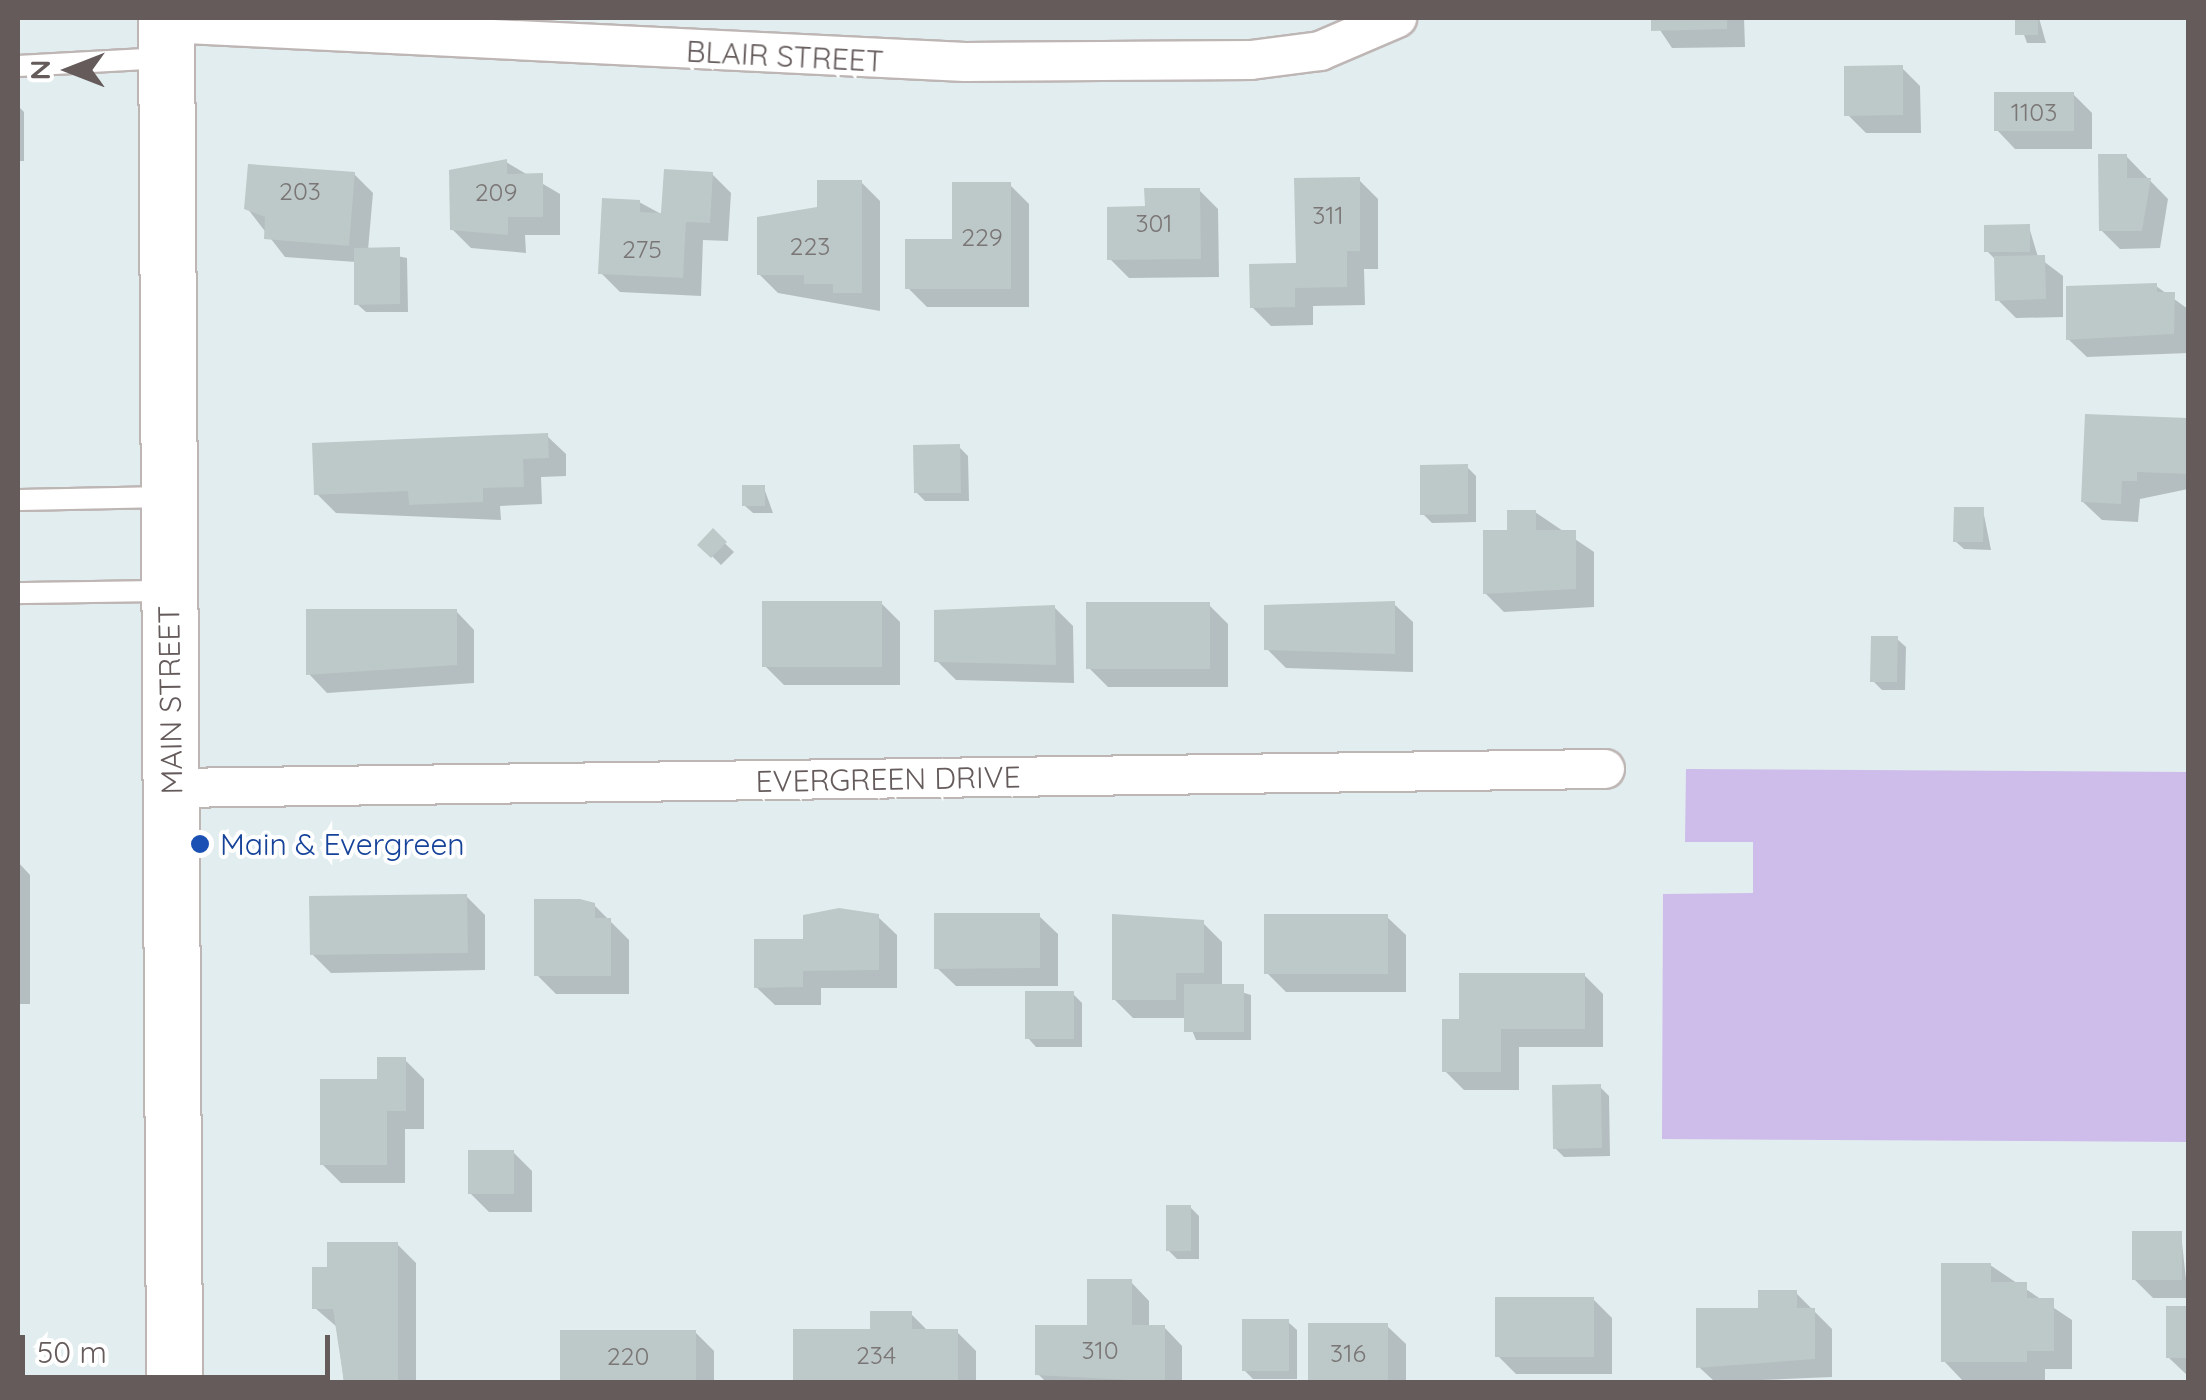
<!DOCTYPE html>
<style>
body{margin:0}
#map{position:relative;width:2206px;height:1400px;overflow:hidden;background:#e2edef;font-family:Quicksand,sans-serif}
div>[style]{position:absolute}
.green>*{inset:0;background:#cebcea}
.shadow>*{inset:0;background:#0003}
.building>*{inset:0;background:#bdc8c8}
.roads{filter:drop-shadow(2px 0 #beb6b5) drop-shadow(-2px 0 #beb6b5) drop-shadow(0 2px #beb6b5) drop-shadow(0 -2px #beb6b5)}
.lane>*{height:20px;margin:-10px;padding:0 10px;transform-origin:10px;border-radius:10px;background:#fff}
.street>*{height:38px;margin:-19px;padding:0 19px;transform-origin:19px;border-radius:19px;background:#fff}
.secondary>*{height:55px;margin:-27.5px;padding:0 27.5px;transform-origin:27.5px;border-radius:27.5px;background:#fff}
.dots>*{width:28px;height:28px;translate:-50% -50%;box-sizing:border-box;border:5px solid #fff;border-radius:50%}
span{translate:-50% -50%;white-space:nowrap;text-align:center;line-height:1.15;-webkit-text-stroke:8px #fff;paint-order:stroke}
.number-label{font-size:25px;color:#7b7676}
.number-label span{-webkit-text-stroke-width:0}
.street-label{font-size:30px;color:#655b5b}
.transit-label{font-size:30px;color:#164399}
.left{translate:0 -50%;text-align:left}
.frame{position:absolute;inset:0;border:20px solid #655b5b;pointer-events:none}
.north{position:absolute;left:20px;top:20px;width:100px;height:100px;-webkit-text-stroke:8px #fff;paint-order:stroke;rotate:270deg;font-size:28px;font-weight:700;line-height:40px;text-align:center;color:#655b5b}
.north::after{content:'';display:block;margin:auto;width:35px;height:45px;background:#655b5b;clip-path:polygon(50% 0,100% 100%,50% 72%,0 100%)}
.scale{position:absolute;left:20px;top:1335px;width:310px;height:45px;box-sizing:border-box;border:5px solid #655b5b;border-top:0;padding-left:12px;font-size:30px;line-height:35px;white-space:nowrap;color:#655b5b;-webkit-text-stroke:8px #fff;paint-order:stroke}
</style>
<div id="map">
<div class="green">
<i style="clip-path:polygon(1686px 769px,2188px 772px,2188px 1142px,1662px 1139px,1663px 894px,1753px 893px,1753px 842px,1685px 842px)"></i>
</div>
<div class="shadow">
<i style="clip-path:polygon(1652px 18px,1744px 18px,1745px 47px,1672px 48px)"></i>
<i style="clip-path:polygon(2018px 18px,2039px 18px,2046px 43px,2027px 43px)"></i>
<i style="clip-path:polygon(1902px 68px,1920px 86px,1921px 133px,1866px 133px,1847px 114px)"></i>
<i style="clip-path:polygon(2073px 94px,2092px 113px,2092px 149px,2015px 149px,1997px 130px)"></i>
<i style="clip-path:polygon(18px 106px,24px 112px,24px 161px,18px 161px)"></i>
<i style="clip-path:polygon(2126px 156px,2168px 199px,2160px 248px,2120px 249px,2101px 230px)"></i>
<i style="clip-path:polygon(506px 162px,560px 194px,560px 235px,525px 235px,526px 253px,471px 248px,452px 229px)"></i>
<i style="clip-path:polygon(354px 174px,373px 193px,368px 250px,407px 258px,408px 312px,366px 312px,357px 304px,356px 262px,285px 257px,247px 208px)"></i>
<i style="clip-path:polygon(712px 174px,731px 193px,728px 241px,703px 240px,701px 296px,620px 292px,601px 273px,639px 202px,663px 215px)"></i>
<i style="clip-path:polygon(1359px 180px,1378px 199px,1378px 269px,1364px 269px,1365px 305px,1313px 306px,1313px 325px,1271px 326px,1252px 307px,1298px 266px)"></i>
<i style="clip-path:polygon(861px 182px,880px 201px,880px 311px,778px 293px,759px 274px,819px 209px)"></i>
<i style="clip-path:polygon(1010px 185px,1029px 204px,1029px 307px,927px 307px,908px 288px)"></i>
<i style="clip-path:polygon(1199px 190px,1218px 209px,1219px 277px,1129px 278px,1110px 259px,1147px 209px)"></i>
<i style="clip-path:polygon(2029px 227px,2038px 257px,2063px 276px,2063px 317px,2016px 318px,1997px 299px,1997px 261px,1987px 251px)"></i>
<i style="clip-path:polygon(2156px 286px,2188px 309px,2188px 353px,2087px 357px,2068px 339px)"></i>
<i style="clip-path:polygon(2087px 417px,2188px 426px,2188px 489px,2140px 499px,2138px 522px,2102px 520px,2083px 502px)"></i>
<i style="clip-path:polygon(547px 436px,566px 454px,566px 476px,541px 477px,542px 504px,500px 506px,501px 520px,336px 513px,317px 494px)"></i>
<i style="clip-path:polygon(959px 447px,968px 456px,969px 501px,925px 501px,916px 492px)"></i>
<i style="clip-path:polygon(1467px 467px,1476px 476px,1476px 522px,1432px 523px,1423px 514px)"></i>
<i style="clip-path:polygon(764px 488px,773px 513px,753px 513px,744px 505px)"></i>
<i style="clip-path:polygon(1983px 510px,1991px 550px,1964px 549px,1955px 541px)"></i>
<i style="clip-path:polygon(1535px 512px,1594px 552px,1594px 607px,1504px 612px,1485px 593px,1510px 533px)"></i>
<i style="clip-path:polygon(713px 532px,734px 552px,721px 565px,701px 545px)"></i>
<i style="clip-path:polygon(881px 603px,900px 622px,900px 685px,784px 685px,765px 666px)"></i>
<i style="clip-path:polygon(1394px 604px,1413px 622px,1413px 672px,1286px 668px,1267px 649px)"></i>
<i style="clip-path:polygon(1209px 605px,1228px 624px,1228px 687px,1108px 687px,1089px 668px)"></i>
<i style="clip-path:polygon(1054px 607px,1073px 626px,1074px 683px,956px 680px,937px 661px)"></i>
<i style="clip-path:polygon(456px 611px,474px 630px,474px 683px,327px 693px,309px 674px)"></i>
<i style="clip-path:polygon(1897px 639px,1906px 647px,1905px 690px,1882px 690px,1873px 681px)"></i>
<i style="clip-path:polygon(18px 862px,30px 875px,30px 1004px,18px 1004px)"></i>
<i style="clip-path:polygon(466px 896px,485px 915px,485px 970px,331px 973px,312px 954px)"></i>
<i style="clip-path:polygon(594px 905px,629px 940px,629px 994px,556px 994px,537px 975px)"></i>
<i style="clip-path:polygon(1039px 916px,1058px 934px,1058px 986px,956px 986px,937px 968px)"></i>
<i style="clip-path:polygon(878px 917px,897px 935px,897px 988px,821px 988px,821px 1005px,775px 1005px,756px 987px,806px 941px)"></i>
<i style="clip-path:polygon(1387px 917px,1406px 935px,1406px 992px,1286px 992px,1267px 973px)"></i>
<i style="clip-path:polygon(1203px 923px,1222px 942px,1222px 986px,1251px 995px,1251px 1040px,1196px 1040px,1187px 1018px,1133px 1018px,1114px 999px)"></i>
<i style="clip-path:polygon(1584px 975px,1603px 994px,1603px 1047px,1519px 1047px,1519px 1090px,1464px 1090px,1445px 1071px,1461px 1022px)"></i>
<i style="clip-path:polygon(1073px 994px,1082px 1003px,1082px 1047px,1036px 1047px,1028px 1038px)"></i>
<i style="clip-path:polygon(405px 1060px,424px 1079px,424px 1129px,405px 1129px,405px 1183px,341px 1183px,322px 1164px)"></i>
<i style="clip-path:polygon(1600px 1087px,1609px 1096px,1610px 1156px,1564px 1157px,1555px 1148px)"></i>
<i style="clip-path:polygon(513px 1152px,532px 1171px,532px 1212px,489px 1212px,470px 1193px)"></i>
<i style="clip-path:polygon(1190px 1207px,1199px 1216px,1199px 1259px,1177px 1259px,1168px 1250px)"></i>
<i style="clip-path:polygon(2181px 1234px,2188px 1298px,2153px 1298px,2134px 1279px)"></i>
<i style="clip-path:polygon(397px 1244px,416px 1263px,416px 1382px,344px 1382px,337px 1327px,315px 1308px,329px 1270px)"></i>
<i style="clip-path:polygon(1990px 1265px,2072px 1320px,2072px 1369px,2045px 1369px,2045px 1380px,1962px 1380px,1944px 1361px)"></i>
<i style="clip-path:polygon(1131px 1282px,1149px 1301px,1149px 1327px,1164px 1327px,1182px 1346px,1182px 1382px,1046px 1382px,1038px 1374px)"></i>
<i style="clip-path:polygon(1796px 1293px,1832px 1329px,1832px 1377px,1715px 1382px,1699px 1367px,1760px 1310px)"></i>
<i style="clip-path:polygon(1593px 1299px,1612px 1318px,1612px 1374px,1516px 1374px,1498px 1356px)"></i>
<i style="clip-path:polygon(2168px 1309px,2188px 1309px,2188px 1376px,2168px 1357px)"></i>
<i style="clip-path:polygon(911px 1314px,929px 1332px,957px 1332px,976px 1351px,976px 1382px,795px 1379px)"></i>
<i style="clip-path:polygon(1288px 1322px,1297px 1330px,1297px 1379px,1253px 1379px,1244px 1370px)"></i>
<i style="clip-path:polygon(1387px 1326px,1406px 1344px,1406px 1382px,1311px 1382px)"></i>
<i style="clip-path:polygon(563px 1332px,695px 1332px,714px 1351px,714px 1382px,563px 1382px)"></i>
</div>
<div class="building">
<i style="clip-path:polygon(1651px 18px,1727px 18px,1727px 29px,1651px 31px)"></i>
<i style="clip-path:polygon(2015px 18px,2038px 18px,2038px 35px,2015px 35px)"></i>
<i style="clip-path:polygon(1903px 65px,1903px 115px,1844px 116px,1844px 66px)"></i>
<i style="clip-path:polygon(1994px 92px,2074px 92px,2074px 131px,1994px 131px)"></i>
<i style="clip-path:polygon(2098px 154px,2127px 154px,2127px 178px,2151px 178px,2142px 231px,2099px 231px)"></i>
<i style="clip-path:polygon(507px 159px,507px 174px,543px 173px,543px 217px,508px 217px,508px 235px,450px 230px,449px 170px)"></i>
<i style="clip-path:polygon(248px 164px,355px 172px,349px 246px,264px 239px,265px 217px,244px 209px)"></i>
<i style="clip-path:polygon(664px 169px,713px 172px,710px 223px,686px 222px,683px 278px,598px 274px,602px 198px,640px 200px,640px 212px,661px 213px)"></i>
<i style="clip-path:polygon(1360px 177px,1360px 251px,1347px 251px,1347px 287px,1295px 288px,1295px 307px,1250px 308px,1249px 264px,1296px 263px,1294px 178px)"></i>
<i style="clip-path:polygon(817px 180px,862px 180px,862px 293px,833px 293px,833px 284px,804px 284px,804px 275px,757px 275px,757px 217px,817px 207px)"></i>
<i style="clip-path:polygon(952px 182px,1011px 182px,1011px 289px,905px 289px,905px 239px,952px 239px)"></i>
<i style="clip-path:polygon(1144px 188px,1200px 188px,1201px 259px,1107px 260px,1107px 207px,1145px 206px)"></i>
<i style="clip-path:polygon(2030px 224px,2030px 252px,1984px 252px,1984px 225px)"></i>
<i style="clip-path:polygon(400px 247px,400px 304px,354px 305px,354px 248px)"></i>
<i style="clip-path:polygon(2045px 255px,2046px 299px,1995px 301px,1994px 256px)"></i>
<i style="clip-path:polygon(2157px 283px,2157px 292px,2175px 292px,2174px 334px,2066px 340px,2066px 286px)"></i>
<i style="clip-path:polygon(2085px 414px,2188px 418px,2188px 474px,2137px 472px,2137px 481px,2122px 481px,2121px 504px,2081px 502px)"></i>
<i style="clip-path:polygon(548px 433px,549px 458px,523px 459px,524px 487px,483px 488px,483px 502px,409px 505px,408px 491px,314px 495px,312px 443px)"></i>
<i style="clip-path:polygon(960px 444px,961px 493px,914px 493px,913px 445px)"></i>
<i style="clip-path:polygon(1468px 464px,1468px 514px,1420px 515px,1420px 465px)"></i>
<i style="clip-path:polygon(742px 485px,765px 485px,765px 506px,742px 506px)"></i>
<i style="clip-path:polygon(1954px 507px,1984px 507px,1983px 542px,1953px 542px)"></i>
<i style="clip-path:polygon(1507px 510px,1536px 510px,1536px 530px,1576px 530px,1576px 589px,1483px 594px,1483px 530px,1507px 530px)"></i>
<i style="clip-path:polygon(713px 528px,727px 542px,711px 558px,697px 545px)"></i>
<i style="clip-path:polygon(762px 601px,882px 601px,882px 667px,762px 667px)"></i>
<i style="clip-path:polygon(1395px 601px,1395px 654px,1264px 650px,1264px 605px)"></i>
<i style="clip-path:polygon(1086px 602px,1210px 602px,1210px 669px,1086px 669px)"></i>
<i style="clip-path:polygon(1055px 605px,1056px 665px,934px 662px,934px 610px)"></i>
<i style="clip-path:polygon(306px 609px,457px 609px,457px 665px,306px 675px)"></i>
<i style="clip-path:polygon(1871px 636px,1898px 636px,1897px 682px,1870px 682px)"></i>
<i style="clip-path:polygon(467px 894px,468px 953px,310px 955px,309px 896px)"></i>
<i style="clip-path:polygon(534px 899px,580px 899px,595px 903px,595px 918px,611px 918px,611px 976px,534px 976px)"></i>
<i style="clip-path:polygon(839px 908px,879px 914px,879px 970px,803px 971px,803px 987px,754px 988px,754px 939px,803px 939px,803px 915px)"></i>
<i style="clip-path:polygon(934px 913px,1040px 913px,1040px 968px,934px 969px)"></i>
<i style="clip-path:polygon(1112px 914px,1204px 920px,1204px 973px,1176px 973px,1176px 1000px,1112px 1000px)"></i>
<i style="clip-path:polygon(1264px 914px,1388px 914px,1388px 974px,1264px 974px)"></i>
<i style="clip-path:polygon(1459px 973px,1585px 973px,1585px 1029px,1501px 1029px,1501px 1072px,1442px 1072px,1442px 1019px,1459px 1019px)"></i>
<i style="clip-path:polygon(1184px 984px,1244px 984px,1244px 1032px,1184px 1032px)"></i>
<i style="clip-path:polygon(1025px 991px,1074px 991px,1074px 1039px,1025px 1039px)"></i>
<i style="clip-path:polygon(377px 1057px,406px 1057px,406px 1111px,387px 1111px,387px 1165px,320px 1165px,320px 1079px,377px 1079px)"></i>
<i style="clip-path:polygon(1601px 1084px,1602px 1148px,1553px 1149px,1552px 1085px)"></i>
<i style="clip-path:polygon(468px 1150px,514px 1150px,514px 1194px,468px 1194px)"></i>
<i style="clip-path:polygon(1166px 1205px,1191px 1205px,1191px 1251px,1166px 1251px)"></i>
<i style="clip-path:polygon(2132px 1231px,2182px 1231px,2182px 1280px,2132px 1280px)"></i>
<i style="clip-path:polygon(327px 1242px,398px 1242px,398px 1382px,344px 1382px,333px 1309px,312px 1309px,312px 1267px,327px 1267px)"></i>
<i style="clip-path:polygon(1941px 1263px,1991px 1263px,1991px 1282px,2027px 1282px,2027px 1298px,2054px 1298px,2054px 1351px,2027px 1351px,2027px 1362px,1941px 1362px)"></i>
<i style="clip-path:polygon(1087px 1279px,1132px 1279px,1132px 1325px,1165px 1325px,1165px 1382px,1035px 1375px,1035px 1325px,1087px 1325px)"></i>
<i style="clip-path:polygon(1758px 1290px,1797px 1290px,1797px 1308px,1815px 1308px,1815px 1359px,1696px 1368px,1696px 1308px,1758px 1308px)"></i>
<i style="clip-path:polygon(1495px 1297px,1594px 1297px,1594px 1357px,1495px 1357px)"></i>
<i style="clip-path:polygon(2166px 1306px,2188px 1306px,2188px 1358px,2166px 1358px)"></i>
<i style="clip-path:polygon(870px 1311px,912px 1311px,912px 1329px,958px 1329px,958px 1382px,793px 1380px,793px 1329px,870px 1329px)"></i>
<i style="clip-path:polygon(1242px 1319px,1289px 1319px,1289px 1371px,1242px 1371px)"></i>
<i style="clip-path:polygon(1308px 1323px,1388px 1323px,1388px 1382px,1308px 1382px)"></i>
<i style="clip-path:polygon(560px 1330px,696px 1330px,696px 1382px,560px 1382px)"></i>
</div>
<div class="roads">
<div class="lane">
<i style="left:18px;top:66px;width:146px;rotate:-3.1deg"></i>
<i style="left:18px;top:500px;width:149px;rotate:-1.2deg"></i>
<i style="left:18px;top:593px;width:147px;rotate:-0.8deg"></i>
</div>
<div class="street">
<i style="left:166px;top:23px;width:800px;rotate:2.79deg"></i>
<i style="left:965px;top:62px;width:286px;rotate:-0.4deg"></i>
<i style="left:1251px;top:60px;width:70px;rotate:-7.4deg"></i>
<i style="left:1320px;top:51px;width:84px;rotate:-23.2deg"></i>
<i style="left:171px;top:788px;width:1434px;rotate:-0.76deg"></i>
</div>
<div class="secondary">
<i style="left:166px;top:18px;width:1364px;rotate:89.66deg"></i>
</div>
</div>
<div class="dots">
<i style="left:200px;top:844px;background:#1a4fb4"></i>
</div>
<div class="number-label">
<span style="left:2034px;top:112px">1103</span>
<span style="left:300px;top:191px">203</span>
<span style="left:496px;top:192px">209</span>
<span style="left:1328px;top:215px">311</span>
<span style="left:1154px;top:223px">301</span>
<span style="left:982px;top:237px">229</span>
<span style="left:810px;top:246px">223</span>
<span style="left:642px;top:249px">275</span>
<span style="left:1100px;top:1350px">310</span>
<span style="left:1348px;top:1353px">316</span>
<span style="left:876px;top:1355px">234</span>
<span style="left:628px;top:1356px">220</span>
</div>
<div class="street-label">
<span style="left:785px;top:56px;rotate:3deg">BLAIR STREET</span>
<span style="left:170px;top:700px;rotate:-91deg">MAIN STREET</span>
<span style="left:888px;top:779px;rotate:-1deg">EVERGREEN DRIVE</span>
</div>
<div class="transit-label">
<span class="left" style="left:220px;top:844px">Main &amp; Evergreen</span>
</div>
<div class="frame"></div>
<div class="north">N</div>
<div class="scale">50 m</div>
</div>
